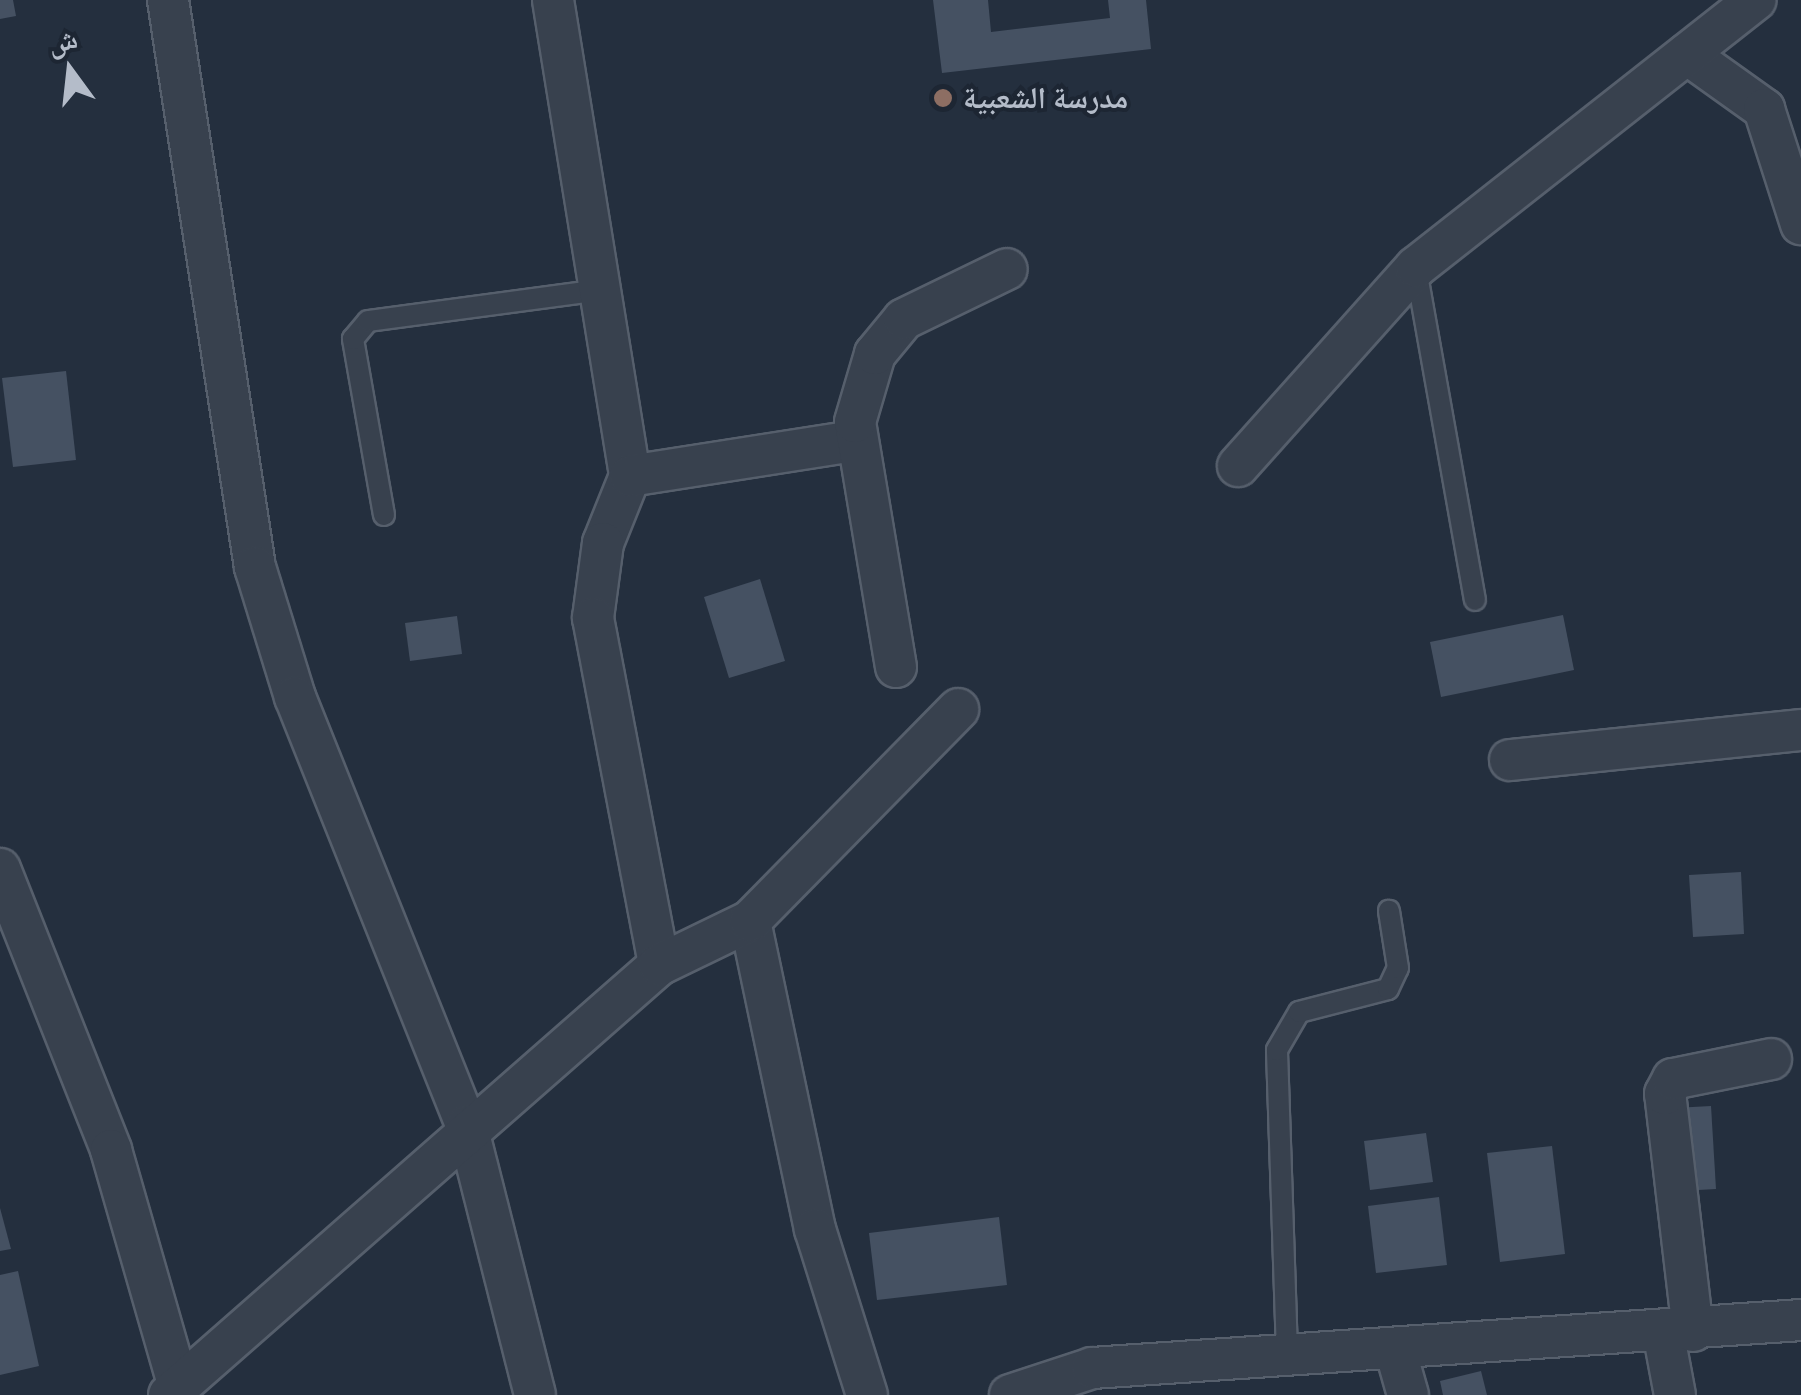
<!DOCTYPE html>
<meta charset="utf-8">
<style>
body{margin:0}
#map{position:relative;width:1801px;height:1395px;overflow:hidden;background:#242f3e;font-family:Figtree,"Noto Naskh Arabic",sans-serif}
div>[style]{position:absolute}
.building>*{inset:0;background:#455162}
.roads{filter:drop-shadow(2px 0 #565f6c) drop-shadow(-2px 0 #565f6c) drop-shadow(0 2px #565f6c) drop-shadow(0 -2px #565f6c)}
.lane>*{height:20px;margin:-10px;padding:0 10px;transform-origin:10px;border-radius:10px;background:#38414e}
.street>*{height:40px;margin:-20px;padding:0 20px;transform-origin:20px;border-radius:20px;background:#38414e}
.dots>*{width:28px;height:28px;translate:-50% -50%;box-sizing:border-box;border:5px solid #1d2633;border-radius:50%}
span{translate:-50% -50%;white-space:nowrap;text-align:center;line-height:1.15;-webkit-text-stroke:8px #1d2633;paint-order:stroke}
.poi-label{font-size:30px;color:#b4bcc9;font-weight:700}
.left{translate:0 -50%;text-align:left}
.north{position:absolute;left:20px;top:20px;width:100px;height:100px;-webkit-text-stroke:8px #1d2633;paint-order:stroke;rotate:345deg;font-size:28px;font-weight:700;line-height:40px;text-align:center;color:#b4bcc9}
.north::after{content:'';display:block;margin:auto;width:35px;height:45px;background:#b4bcc9;clip-path:polygon(50% 0,100% 100%,50% 72%,0 100%)}
</style>
<div id="map">
<div class="building">
<i style="clip-path:polygon(0 0,13px 0,16px 16px,0 19px)"></i>
<i style="clip-path:polygon(933px 0,988px 0,991px 32px,1110px 18px,1108px 0,1146px 0,1151px 49px,942px 73px)"></i>
<i style="clip-path:polygon(66px 371px,76px 460px,13px 467px,2px 378px)"></i>
<i style="clip-path:polygon(760px 579px,785px 661px,729px 678px,704px 597px)"></i>
<i style="clip-path:polygon(1563px 615px,1574px 670px,1441px 697px,1430px 642px)"></i>
<i style="clip-path:polygon(457px 616px,462px 654px,410px 661px,405px 623px)"></i>
<i style="clip-path:polygon(1741px 872px,1744px 934px,1693px 937px,1689px 875px)"></i>
<i style="clip-path:polygon(1711px 1106px,1716px 1189px,1680px 1191px,1674px 1108px)"></i>
<i style="clip-path:polygon(1426px 1133px,1433px 1182px,1370px 1190px,1364px 1141px)"></i>
<i style="clip-path:polygon(1552px 1146px,1565px 1254px,1500px 1262px,1487px 1153px)"></i>
<i style="clip-path:polygon(1439px 1197px,1447px 1265px,1376px 1273px,1368px 1206px)"></i>
<i style="clip-path:polygon(0 1208px,11px 1249px,0 1251px)"></i>
<i style="clip-path:polygon(999px 1217px,1007px 1285px,877px 1300px,869px 1233px)"></i>
<i style="clip-path:polygon(18px 1271px,39px 1366px,0 1375px,0 1275px)"></i>
<i style="clip-path:polygon(1481px 1371px,1487px 1395px,1443px 1395px,1440px 1381px)"></i>
</div>
<div class="roads">
<div class="lane">
<i style="left:1416px;top:269px;width:336px;rotate:79.9deg"></i>
<i style="left:384px;top:515px;width:179px;rotate:-100deg"></i>
<i style="left:353px;top:339px;width:23px;rotate:-50deg"></i>
<i style="left:368px;top:321px;width:234px;rotate:-7.6deg"></i>
<i style="left:1287px;top:1353px;width:303px;rotate:-91.9deg"></i>
<i style="left:1277px;top:1050px;width:44px;rotate:-59.9deg"></i>
<i style="left:1299px;top:1012px;width:92px;rotate:-14.5deg"></i>
<i style="left:1388px;top:989px;width:23px;rotate:-65deg"></i>
<i style="left:1398px;top:968px;width:58px;rotate:-99deg"></i>
</div>
<div class="street">
<i style="left:168px;top:0;width:574px;rotate:81.28deg"></i>
<i style="left:255px;top:567px;width:136px;rotate:72.9deg"></i>
<i style="left:295px;top:697px;width:462px;rotate:68.2deg"></i>
<i style="left:467px;top:1126px;width:277px;rotate:75.8deg"></i>
<i style="left:553px;top:0;width:482px;rotate:80.8deg"></i>
<i style="left:630px;top:476px;width:72px;rotate:111.9deg"></i>
<i style="left:603px;top:543px;width:76px;rotate:97.6deg"></i>
<i style="left:593px;top:618px;width:353px;rotate:79.2deg"></i>
<i style="left:1687px;top:54px;width:95px;rotate:35.5deg"></i>
<i style="left:1764px;top:109px;width:121px;rotate:72.2deg"></i>
<i style="left:1238px;top:466px;width:267px;rotate:-48.2deg"></i>
<i style="left:1416px;top:267px;width:432px;rotate:-38.2deg"></i>
<i style="left:630px;top:476px;width:226px;rotate:-8.9deg"></i>
<i style="left:896px;top:667px;width:248px;rotate:-99.5deg"></i>
<i style="left:855px;top:422px;width:71px;rotate:-73.6deg"></i>
<i style="left:875px;top:354px;width:45px;rotate:-50.4deg"></i>
<i style="left:904px;top:319px;width:114px;rotate:-25.9deg"></i>
<i style="left:1510px;top:760px;width:293px;rotate:-5.9deg"></i>
<i style="left:0;top:869px;width:302px;rotate:68.4deg"></i>
<i style="left:111px;top:1150px;width:247px;rotate:74deg"></i>
<i style="left:750px;top:921px;width:315px;rotate:78.1deg"></i>
<i style="left:815px;top:1229px;width:174px;rotate:72.6deg"></i>
<i style="left:1663px;top:1331px;width:65px;rotate:79.4deg"></i>
<i style="left:1693px;top:1331px;width:239px;rotate:-96.7deg"></i>
<i style="left:1665px;top:1094px;width:17px;rotate:-62deg"></i>
<i style="left:1673px;top:1079px;width:100px;rotate:-11.5deg"></i>
<i style="left:1395px;top:1349px;width:48px;rotate:74.2deg"></i>
<i style="left:169px;top:1395px;width:652px;rotate:-41.27deg"></i>
<i style="left:659px;top:965px;width:101px;rotate:-25.8deg"></i>
<i style="left:750px;top:921px;width:297px;rotate:-45.5deg"></i>
<i style="left:1010px;top:1395px;width:86px;rotate:-18.2deg"></i>
<i style="left:1092px;top:1368px;width:711px;rotate:-3.87deg"></i>
</div>
</div>
<div class="dots">
<i style="left:943px;top:98px;background:#8d6e63"></i>
</div>
<div class="poi-label">
<span class="left" style="left:963px;top:98px">مدرسة الشعبية</span>
</div>
<div class="north">ش</div>
</div>
